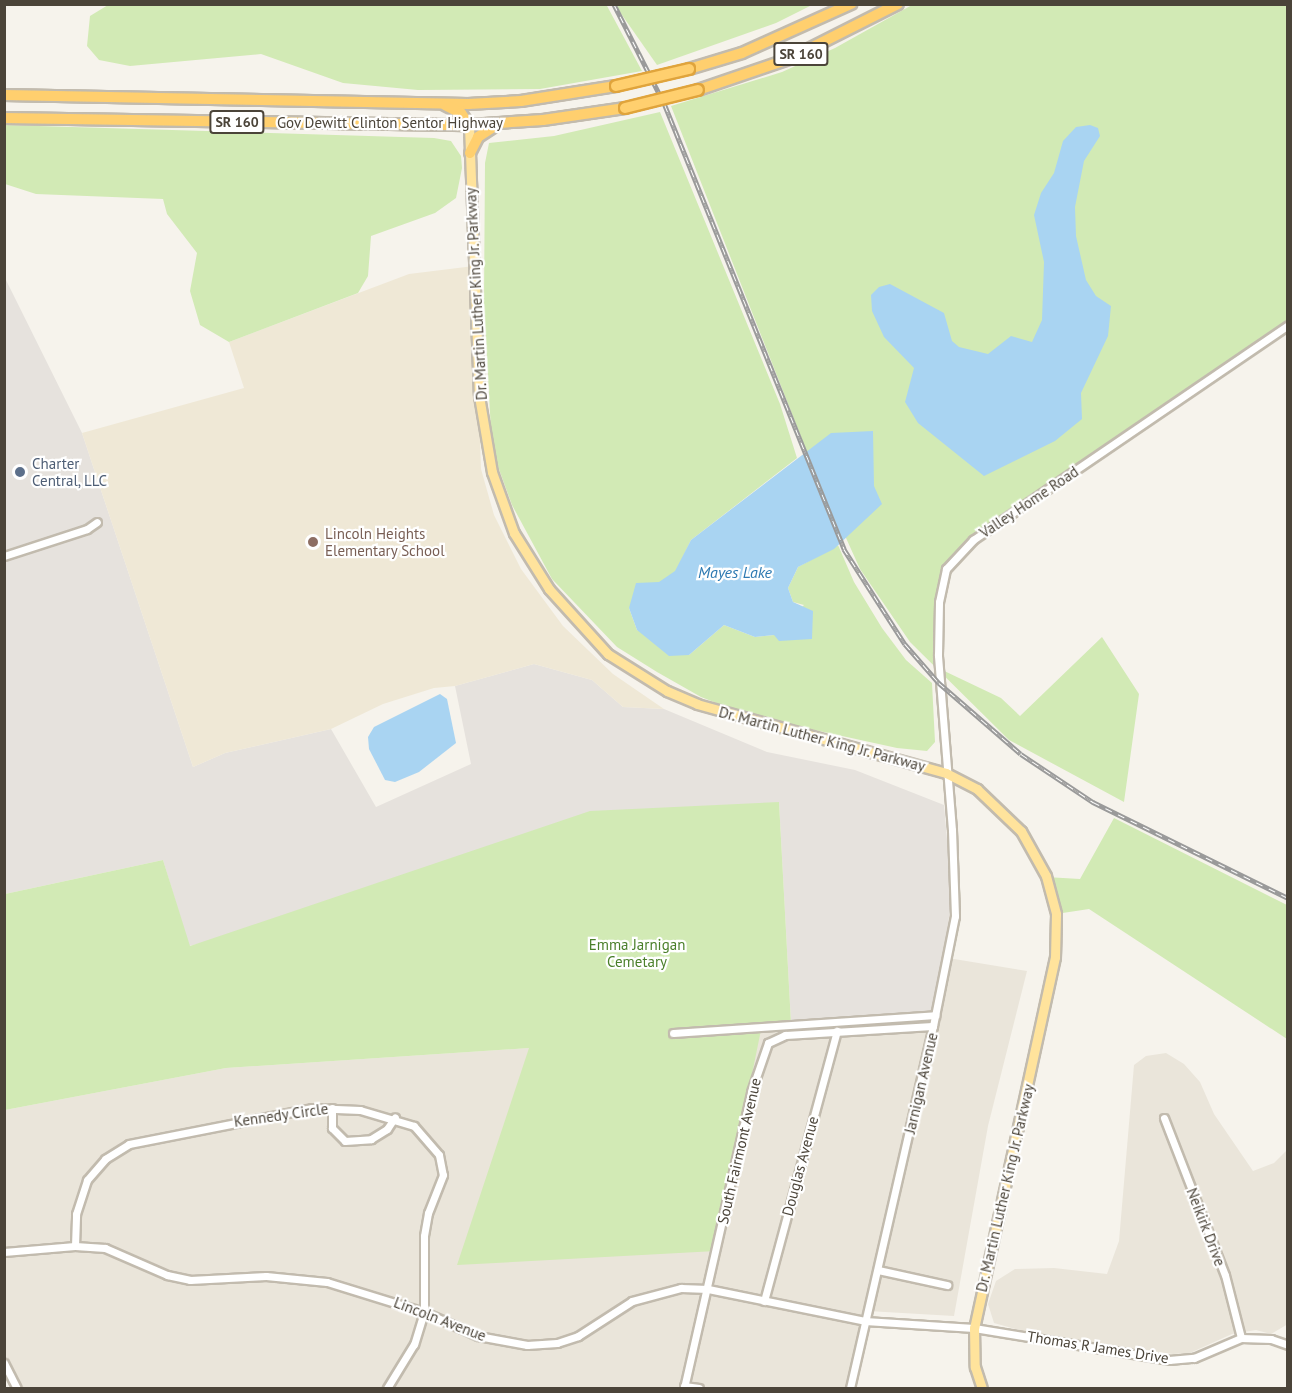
<!DOCTYPE html>
<style>
body{margin:0}
#map{position:relative;width:1292px;height:1393px;overflow:hidden;background:#f6f3ec;font-family:"PT Sans",sans-serif}
div>[style]{position:absolute}
.residential>*{inset:0;background:#eae5da}
.industrial>*{inset:0;background:#e6e2dd}
.education>*{inset:0;background:#efe8d6}
.green>*{inset:0;background:#d2eab5}
.water>*{inset:0;background:#a9d4f2}
.roads{filter:drop-shadow(2px 0 #c2bbae) drop-shadow(-2px 0 #c2bbae) drop-shadow(0 2px #c2bbae) drop-shadow(0 -2px #c2bbae)}
.minor>*{height:7px;margin:-3.5px;padding:0 3.5px;transform-origin:3.5px;border-radius:3.5px;background:#fff}
.major>*{height:9px;margin:-4.5px;padding:0 4.5px;transform-origin:4.5px;border-radius:4.5px;background:#ffe39c}
.highway>*{height:10px;margin:-5px;padding:0 5px;transform-origin:5px;border-radius:5px;background:#ffcf6e}
.rail>*{height:4.5px;margin-top:-2.25px;transform-origin:0;background:repeating-linear-gradient(90deg,#fff 0 7px,#9a9a9a 0 14px);box-sizing:border-box;border-block:2px solid #9a9a9a}
.bridges{filter:drop-shadow(2px 0 #e0a43c) drop-shadow(-2px 0 #e0a43c) drop-shadow(0 2px #e0a43c) drop-shadow(0 -2px #e0a43c)}
.highway-bridge>*{height:10px;margin:-5px;padding:0 5px;transform-origin:5px;border-radius:5px;background:#ffcf6e}
.dots>*{width:16px;height:16px;translate:-50% -50%;box-sizing:border-box;border:3px solid #fff;border-radius:50%}
span{translate:-50% -50%;white-space:nowrap;text-align:center;line-height:1.15;-webkit-text-stroke:4.5px #fff;paint-order:stroke}
.shield-label span{padding:2px 4px;background:#fff;border:2px solid;border-radius:4px;-webkit-text-stroke-width:0}
.shield-label{font-size:14px;color:#4b4439;font-weight:700}
.street-label{font-size:15px;color:#4b4439}
.service-label{font-size:15px;color:#4e5e75}
.left{translate:0 -50%;text-align:left}
.education-label{font-size:15px;color:#785e54}
.park-label{font-size:15px;color:#4a7f2a}
.water-label{font-size:16px;color:#2e7ab2;font-style:italic}
.frame{position:absolute;inset:0;border:6px solid #4b4439;pointer-events:none}
</style>
<div id="map">
<div class="residential">
<i style="clip-path:polygon(948px 958px,1027px 971px,988px 1126px,954px 1316px,868px 1311px,850px 1388px,17px 1388px,5px 1363px,5px 1110px,226px 1068px,529px 1048px,762px 1025px,917px 1015px)"></i>
<i style="clip-path:polygon(1166px 1053px,1184px 1064px,1200px 1082px,1214px 1114px,1253px 1171px,1274px 1163px,1287px 1150px,1288px 1324px,1271px 1334px,1256px 1330px,1232px 1334px,1190px 1353px,1173px 1354px,1041px 1336px,994px 1323px,988px 1304px,996px 1281px,1015px 1269px,1054px 1268px,1107px 1274px,1119px 1241px,1134px 1065px,1146px 1056px)"></i>
</div>
<div class="industrial">
<i style="clip-path:polygon(4px 276px,82px 433px,193px 767px,225px 753px,331px 729px,376px 807px,471px 764px,455px 686px,534px 664px,592px 680px,623px 707px,664px 709px,767px 752px,855px 770px,944px 805px,952px 896px,935px 1015px,791px 1023px,779px 802px,189px 946px,163px 860px,5px 894px)"></i>
</div>
<div class="education">
<i style="clip-path:polygon(474px 266px,481px 469px,494px 515px,521px 569px,563px 626px,613px 674px,664px 709px,623px 707px,592px 680px,534px 664px,455px 686px,434px 688px,383px 704px,331px 729px,225px 753px,193px 767px,82px 433px,244px 388px,229px 342px,409px 274px)"></i>
</div>
<div class="green">
<i style="clip-path:polygon(606px 4px,642px 71px,540px 89px,418px 90px,343px 83px,261px 54px,130px 66px,99px 60px,87px 46px,90px 16px,108px 5px)"></i>
<i style="clip-path:polygon(615px 5px,812px 5px,776px 23px,657px 65px)"></i>
<i style="clip-path:polygon(912px 5px,1287px 5px,1287px 325px,956px 554px,941px 584px,938px 668px,1001px 698px,1020px 716px,1102px 637px,1139px 694px,1124px 802px,1009px 740px,910px 642px,860px 569px,805px 447px,671px 106px,782px 72px,835px 48px)"></i>
<i style="clip-path:polygon(660px 112px,780px 404px,797px 458px,691px 540px,676px 571px,629px 608px,637px 630px,689px 655px,724px 625px,755px 637px,774px 635px,804px 605px,793px 602px,788px 588px,798px 567px,838px 545px,854px 582px,882px 628px,906px 660px,932px 683px,935px 742px,927px 751px,897px 748px,750px 716px,701px 697px,657px 672px,617px 647px,552px 579px,512px 505px,492px 450px,484px 301px,485px 163px,489px 143px,554px 136px)"></i>
<i style="clip-path:polygon(5px 125px,434px 138px,451px 141px,461px 156px,462px 168px,456px 198px,435px 213px,371px 236px,368px 276px,358px 293px,229px 342px,200px 325px,190px 291px,197px 253px,167px 214px,163px 199px,36px 194px,5px 184px)"></i>
<i style="clip-path:polygon(779px 802px,791px 1023px,762px 1025px,716px 1251px,457px 1265px,529px 1048px,226px 1068px,5px 1110px,5px 894px,163px 860px,190px 946px,590px 811px)"></i>
<i style="clip-path:polygon(1114px 818px,1287px 905px,1287px 1039px,1089px 909px,1056px 914px,1046px 877px,1080px 879px)"></i>
</div>
<div class="water">
<i style="clip-path:polygon(1090px 125px,1098px 128px,1100px 136px,1084px 161px,1075px 207px,1076px 236px,1086px 280px,1096px 296px,1111px 306px,1108px 336px,1081px 393px,1082px 419px,1055px 441px,984px 476px,918px 423px,905px 402px,914px 368px,884px 337px,872px 311px,871px 295px,879px 287px,890px 284px,944px 313px,952px 341px,959px 347px,988px 354px,1011px 336px,1032px 342px,1042px 320px,1044px 262px,1034px 215px,1041px 193px,1054px 173px,1063px 141px,1076px 127px)"></i>
<i style="clip-path:polygon(873px 431px,874px 486px,882px 504px,834px 549px,798px 567px,788px 588px,793px 602px,813px 611px,812px 639px,779px 641px,774px 635px,755px 637px,724px 625px,689px 655px,669px 656px,637px 630px,629px 608px,636px 583px,659px 582px,675px 571px,691px 540px,831px 433px)"></i>
<i style="clip-path:polygon(440px 694px,447px 699px,456px 743px,419px 772px,395px 782px,385px 780px,369px 749px,368px 737px,374px 727px)"></i>
</div>
<div class="roads">
<div class="minor">
<i style="left:4px;top:556px;width:87px;rotate:-18deg"></i>
<i style="left:87px;top:529px;width:12px;rotate:-35deg"></i>
<i style="left:673px;top:1033px;width:263px;rotate:-3.9deg"></i>
<i style="left:332px;top:1108px;width:20px;rotate:90deg"></i>
<i style="left:332px;top:1128px;width:18px;rotate:45deg"></i>
<i style="left:345px;top:1141px;width:26px;rotate:-4deg"></i>
<i style="left:371px;top:1139px;width:19px;rotate:-32deg"></i>
<i style="left:387px;top:1129px;width:14px;rotate:-56deg"></i>
<i style="left:1164px;top:1118px;width:168px;rotate:68.8deg"></i>
<i style="left:1225px;top:1275px;width:65px;rotate:75.7deg"></i>
<i style="left:75px;top:1246px;width:32px;rotate:-88deg"></i>
<i style="left:76px;top:1214px;width:36px;rotate:-72deg"></i>
<i style="left:87px;top:1180px;width:28px;rotate:-49deg"></i>
<i style="left:105px;top:1159px;width:28px;rotate:-32deg"></i>
<i style="left:129px;top:1144px;width:187px;rotate:-11.1deg"></i>
<i style="left:312px;top:1108px;width:48px;rotate:2.4deg"></i>
<i style="left:360px;top:1110px;width:56px;rotate:16.5deg"></i>
<i style="left:414px;top:1126px;width:38px;rotate:49deg"></i>
<i style="left:439px;top:1155px;width:20px;rotate:79deg"></i>
<i style="left:443px;top:1175px;width:41px;rotate:111.5deg"></i>
<i style="left:428px;top:1213px;width:23px;rotate:100deg"></i>
<i style="left:424px;top:1236px;width:76px;rotate:90deg"></i>
<i style="left:424px;top:1312px;width:34px;rotate:107deg"></i>
<i style="left:414px;top:1344px;width:52px;rotate:121.5deg"></i>
<i style="left:4px;top:1252px;width:71px;rotate:-4.8deg"></i>
<i style="left:75px;top:1246px;width:30px;rotate:4deg"></i>
<i style="left:105px;top:1248px;width:68px;rotate:23.5deg"></i>
<i style="left:167px;top:1275px;width:24px;rotate:12deg"></i>
<i style="left:190px;top:1280px;width:76px;rotate:-3deg"></i>
<i style="left:266px;top:1276px;width:61px;rotate:5.6deg"></i>
<i style="left:327px;top:1282px;width:102px;rotate:17.2deg"></i>
<i style="left:424px;top:1312px;width:59px;rotate:24deg"></i>
<i style="left:478px;top:1336px;width:50px;rotate:10.4deg"></i>
<i style="left:527px;top:1345px;width:30px;rotate:-4deg"></i>
<i style="left:557px;top:1343px;width:22px;rotate:-18deg"></i>
<i style="left:578px;top:1336px;width:64px;rotate:-32.9deg"></i>
<i style="left:632px;top:1301px;width:51px;rotate:-14.9deg"></i>
<i style="left:681px;top:1288px;width:27px;rotate:2deg"></i>
<i style="left:708px;top:1289px;width:160px;rotate:11.5deg"></i>
<i style="left:865px;top:1321px;width:109px;rotate:3.7deg"></i>
<i style="left:974px;top:1328px;width:198px;rotate:9.3deg"></i>
<i style="left:1169px;top:1360px;width:25px;rotate:-5deg"></i>
<i style="left:1194px;top:1358px;width:51px;rotate:-23.1deg"></i>
<i style="left:1241px;top:1338px;width:30px;rotate:2deg"></i>
<i style="left:1271px;top:1339px;width:18px;rotate:19deg"></i>
<i style="left:878px;top:1270px;width:71px;rotate:12.3deg"></i>
<i style="left:764px;top:1301px;width:280px;rotate:-74.9deg"></i>
<i style="left:4px;top:1363px;width:28px;rotate:63deg"></i>
<i style="left:684px;top:1386px;width:15px;rotate:8deg"></i>
<i style="left:684px;top:1388px;width:303px;rotate:-77.2deg"></i>
<i style="left:751px;top:1092px;width:52px;rotate:-70.9deg"></i>
<i style="left:768px;top:1043px;width:19px;rotate:-25deg"></i>
<i style="left:785px;top:1035px;width:148px;rotate:-3.5deg"></i>
<i style="left:850px;top:1388px;width:371px;rotate:-77.1deg"></i>
<i style="left:933px;top:1026px;width:112px;rotate:-78.7deg"></i>
<i style="left:955px;top:916px;width:86px;rotate:-92deg"></i>
<i style="left:952px;top:830px;width:176px;rotate:-94.6deg"></i>
<i style="left:938px;top:655px;width:53px;rotate:-88.9deg"></i>
<i style="left:939px;top:602px;width:34px;rotate:-78deg"></i>
<i style="left:946px;top:569px;width:40px;rotate:-47deg"></i>
<i style="left:973px;top:540px;width:381px;rotate:-34.3deg"></i>
</div>
<div class="major">
<i style="left:469px;top:125px;width:271px;rotate:87.9deg"></i>
<i style="left:479px;top:396px;width:77px;rotate:80.3deg"></i>
<i style="left:492px;top:472px;width:65px;rotate:70.2deg"></i>
<i style="left:514px;top:533px;width:66px;rotate:58deg"></i>
<i style="left:549px;top:589px;width:88px;rotate:47.8deg"></i>
<i style="left:608px;top:654px;width:70px;rotate:32.1deg"></i>
<i style="left:667px;top:691px;width:33px;rotate:23deg"></i>
<i style="left:697px;top:704px;width:258px;rotate:15.5deg"></i>
<i style="left:946px;top:773px;width:35px;rotate:27deg"></i>
<i style="left:977px;top:789px;width:61px;rotate:43.7deg"></i>
<i style="left:1021px;top:831px;width:51px;rotate:60.9deg"></i>
<i style="left:1046px;top:876px;width:39px;rotate:75deg"></i>
<i style="left:1056px;top:914px;width:43px;rotate:91.3deg"></i>
<i style="left:1055px;top:957px;width:380px;rotate:102.3deg"></i>
<i style="left:974px;top:1328px;width:39px;rotate:89deg"></i>
<i style="left:975px;top:1367px;width:22px;rotate:72deg"></i>
</div>
<div class="highway">
<i style="left:689px;top:69px;width:55px;rotate:-16.8deg"></i>
<i style="left:742px;top:53px;width:120px;rotate:-24.2deg"></i>
<i style="left:698px;top:90px;width:96px;rotate:-18.8deg"></i>
<i style="left:789px;top:59px;width:122px;rotate:-26.8deg"></i>
<i style="left:4px;top:95px;width:464px;rotate:1.1deg"></i>
<i style="left:468px;top:104px;width:53px;rotate:-3.2deg"></i>
<i style="left:521px;top:101px;width:96px;rotate:-9deg"></i>
<i style="left:445px;top:105px;width:18px;rotate:27deg"></i>
<i style="left:461px;top:113px;width:14px;rotate:56deg"></i>
<i style="left:4px;top:118px;width:465px;rotate:0.9deg"></i>
<i style="left:469px;top:125px;width:74px;rotate:-3.9deg"></i>
<i style="left:543px;top:120px;width:83px;rotate:-8.3deg"></i>
<i style="left:470px;top:153px;width:18px;rotate:-63deg"></i>
<i style="left:478px;top:137px;width:20px;rotate:-33deg"></i>
</div>
</div>
<div class="rail">
<i style="left:614px;top:4px;width:113px;rotate:63.2deg"></i>
<i style="left:665px;top:105px;width:479px;rotate:68deg"></i>
<i style="left:844px;top:549px;width:113px;rotate:57.3deg"></i>
<i style="left:905px;top:644px;width:52px;rotate:48.9deg"></i>
<i style="left:939px;top:683px;width:108px;rotate:40.9deg"></i>
<i style="left:1021px;top:754px;width:87px;rotate:33.7deg"></i>
<i style="left:1093px;top:802px;width:217px;rotate:26.2deg"></i>
</div>
<div class="bridges">
<div class="highway-bridge">
<i style="left:616px;top:86px;width:75px;rotate:-13.1deg"></i>
<i style="left:625px;top:108px;width:75px;rotate:-13.9deg"></i>
</div>
</div>
<div class="dots">
<i style="left:20px;top:472px;background:#5c6f8a"></i>
<i style="left:313px;top:542px;background:#8d6e63"></i>
</div>
<div class="shield-label">
<span style="left:801px;top:54px">SR 160</span>
<span style="left:237px;top:122px">SR 160</span>
</div>
<div class="street-label">
<span style="left:390px;top:123px">Gov Dewitt Clinton Sentor Highway</span>
<span style="left:476px;top:294px;rotate:-93deg">Dr. Martin Luther King Jr. Parkway</span>
<span style="left:1029px;top:502px;rotate:-34deg">Valley Home Road</span>
<span style="left:822px;top:739px;rotate:15deg">Dr. Martin Luther King Jr. Parkway</span>
<span style="left:921px;top:1083px;rotate:-77deg">Jarnigan Avenue</span>
<span style="left:281px;top:1115px;rotate:-8deg">Kennedy Circle</span>
<span style="left:739px;top:1151px;rotate:-77deg">South Fairmont Avenue</span>
<span style="left:800px;top:1166px;rotate:-75deg">Douglas Avenue</span>
<span style="left:1005px;top:1188px;rotate:-77deg">Dr. Martin Luther King Jr. Parkway</span>
<span style="left:1206px;top:1227px;rotate:69deg">Neikirk Drive</span>
<span style="left:440px;top:1319px;rotate:21deg">Lincoln Avenue</span>
<span style="left:1098px;top:1347px;rotate:9deg">Thomas R James Drive</span>
</div>
<div class="service-label">
<span class="left" style="left:32px;top:472px">Charter<br>Central, LLC</span>
</div>
<div class="education-label">
<span class="left" style="left:325px;top:542px">Lincoln Heights<br>Elementary School</span>
</div>
<div class="park-label">
<span style="left:637px;top:953px">Emma Jarnigan<br>Cemetary</span>
</div>
<div class="water-label">
<span style="left:735px;top:572px">Mayes Lake</span>
</div>
<div class="frame"></div>
</div>
